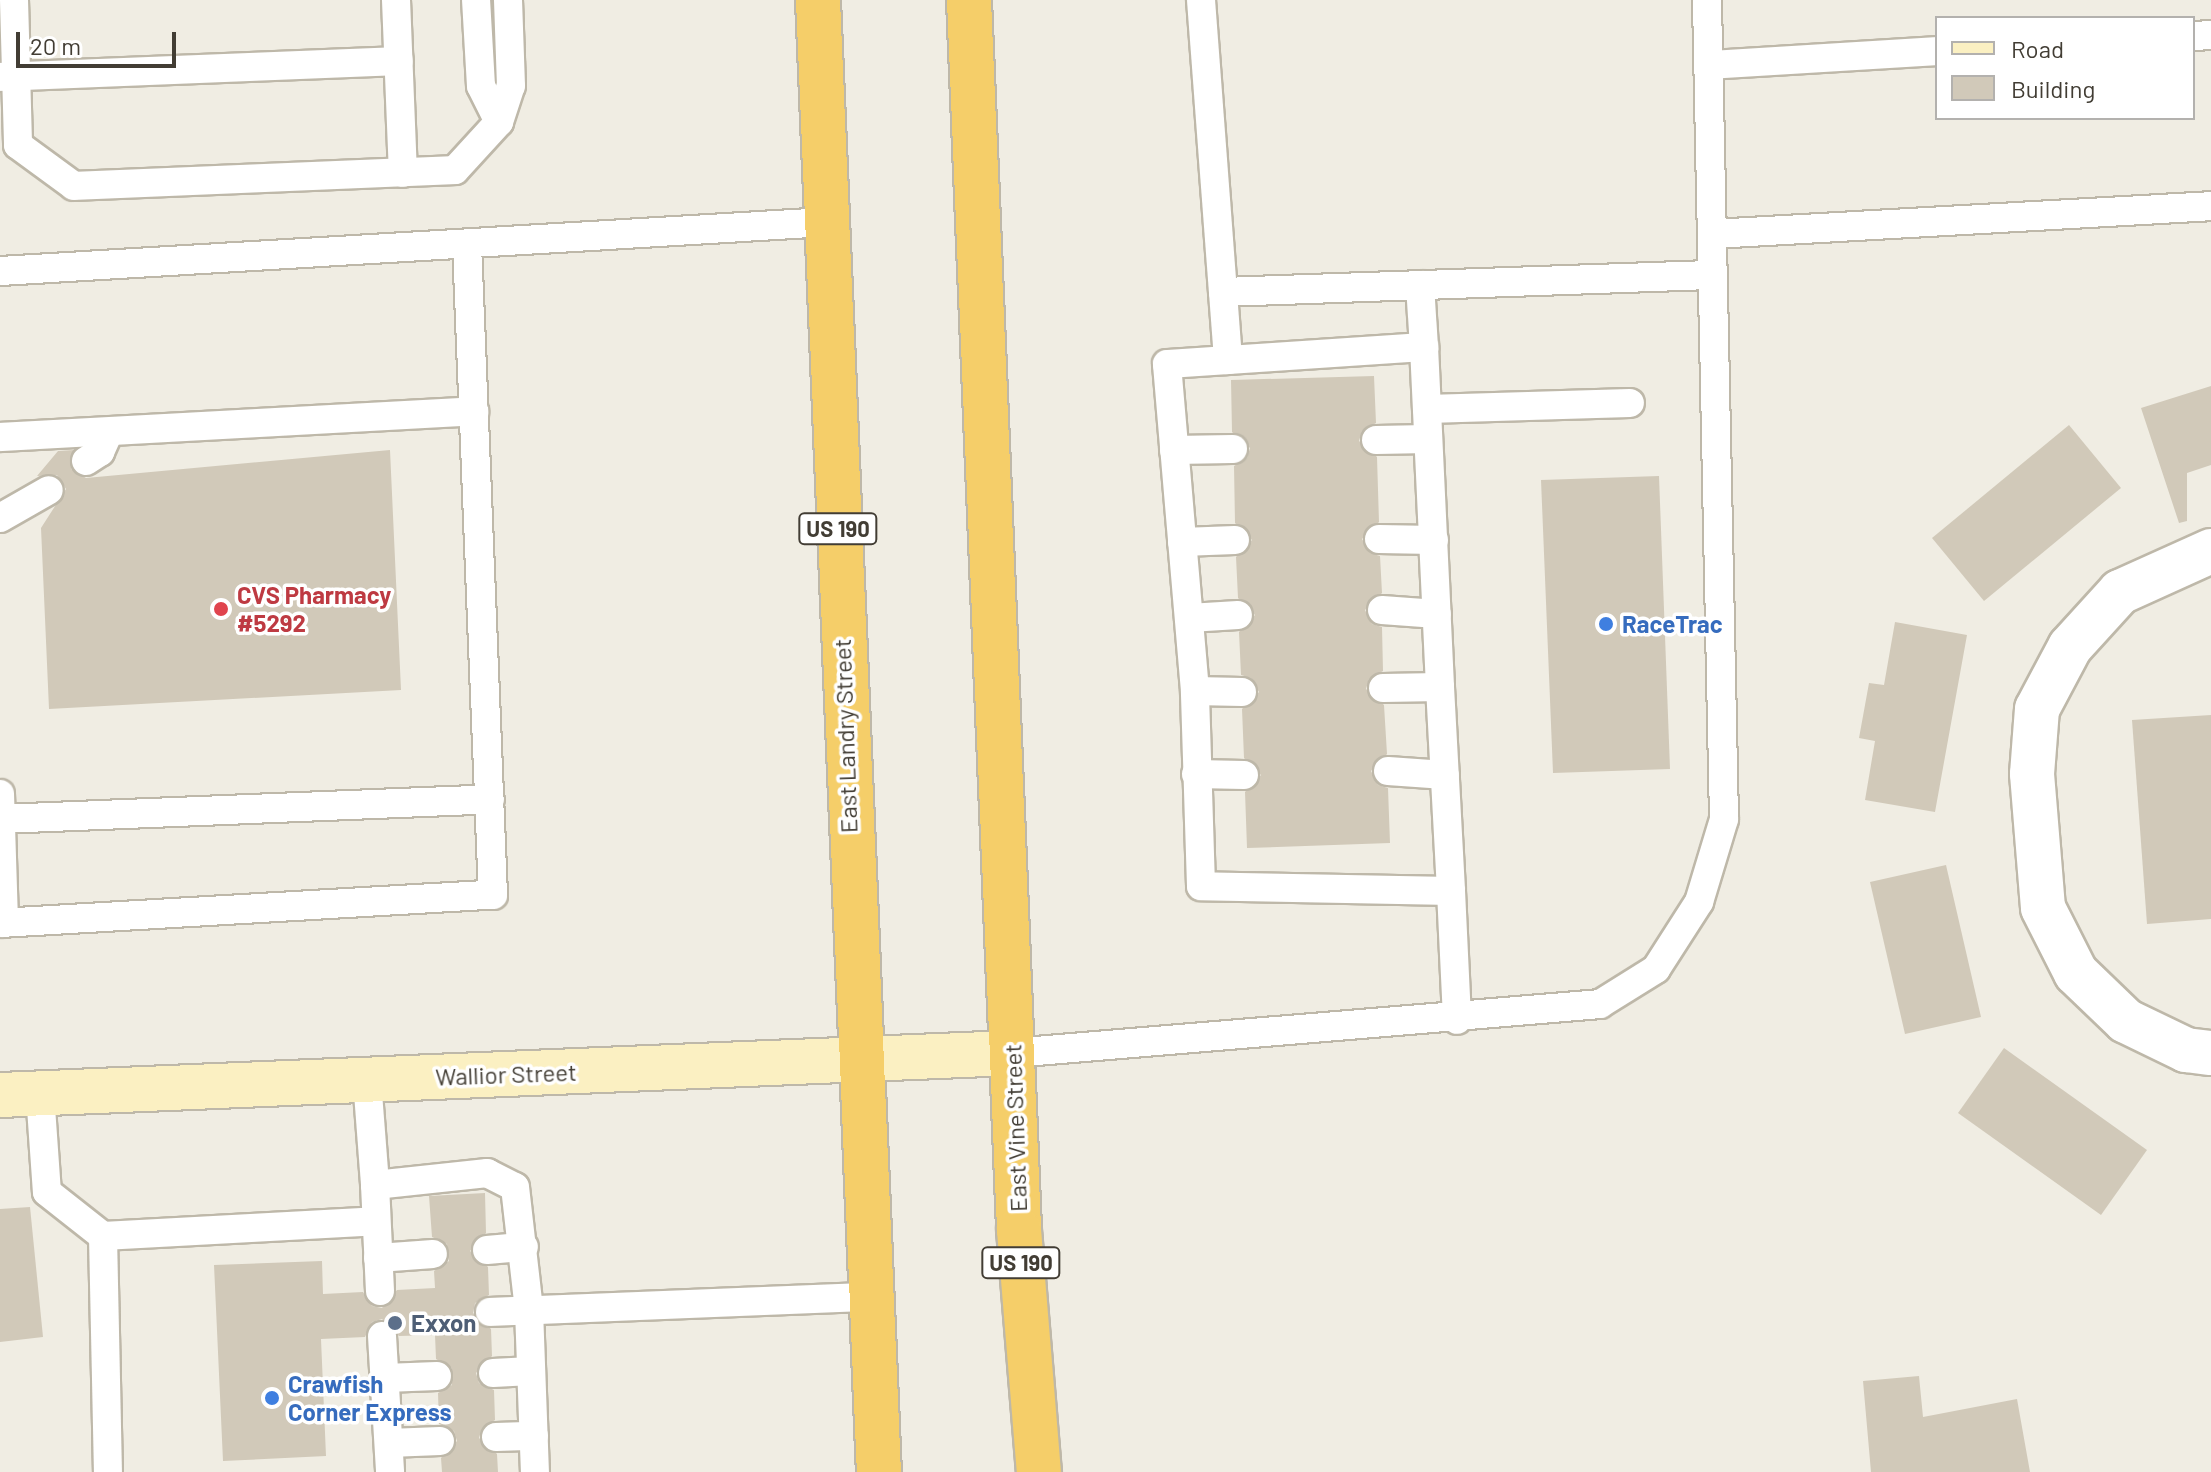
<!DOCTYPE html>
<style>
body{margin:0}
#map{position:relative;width:2211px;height:1472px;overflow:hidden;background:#f0ede3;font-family:Barlow,sans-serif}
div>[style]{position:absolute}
.building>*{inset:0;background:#d1c9b9}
.roads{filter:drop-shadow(2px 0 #beb8a9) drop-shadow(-2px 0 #beb8a9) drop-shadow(0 2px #beb8a9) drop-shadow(0 -2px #beb8a9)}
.lane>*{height:28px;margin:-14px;padding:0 14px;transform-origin:14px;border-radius:14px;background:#fff}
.street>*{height:44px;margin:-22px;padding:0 22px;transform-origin:22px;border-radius:22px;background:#fff}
.secondary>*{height:44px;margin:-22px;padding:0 22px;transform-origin:22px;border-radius:22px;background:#fbf0c2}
.highway>*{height:44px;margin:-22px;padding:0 22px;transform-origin:22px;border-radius:22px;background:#f5ce69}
.dots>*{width:22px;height:22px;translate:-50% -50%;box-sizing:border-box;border:4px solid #fff;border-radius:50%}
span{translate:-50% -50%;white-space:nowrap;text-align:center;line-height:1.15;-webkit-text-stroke:7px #fff;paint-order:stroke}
.shield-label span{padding:2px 6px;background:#fff;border:2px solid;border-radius:6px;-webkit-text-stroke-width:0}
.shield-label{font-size:22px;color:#423d34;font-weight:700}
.health-label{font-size:24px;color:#be3a42;font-weight:700}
.left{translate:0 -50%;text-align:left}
.shop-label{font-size:24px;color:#366cbe;font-weight:700}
.street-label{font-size:24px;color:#423d34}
.service-label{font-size:24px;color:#4e5e75;font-weight:700}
.legend{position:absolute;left:1935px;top:16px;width:260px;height:104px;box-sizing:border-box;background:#fff;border:2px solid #b3b1ae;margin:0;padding:10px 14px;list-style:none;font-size:24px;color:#423d34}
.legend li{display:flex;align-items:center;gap:16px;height:40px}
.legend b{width:40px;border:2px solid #b3b1ae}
.scale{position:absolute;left:16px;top:32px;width:160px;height:36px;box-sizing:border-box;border:4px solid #423d34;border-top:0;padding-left:10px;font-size:24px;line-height:28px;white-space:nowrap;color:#423d34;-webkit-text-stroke:6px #fff;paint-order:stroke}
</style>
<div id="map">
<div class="building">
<i style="clip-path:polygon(1374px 376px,1376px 423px,1362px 431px,1359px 441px,1377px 457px,1379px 522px,1362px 539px,1370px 553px,1380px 556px,1382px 593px,1365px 610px,1372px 624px,1382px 627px,1383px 671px,1369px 679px,1366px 689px,1384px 705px,1387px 754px,1371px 771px,1378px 785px,1388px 788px,1390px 843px,1247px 848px,1245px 792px,1261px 775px,1244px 758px,1242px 709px,1259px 692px,1251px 678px,1241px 675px,1239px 632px,1255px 615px,1238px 598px,1236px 557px,1252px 540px,1235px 523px,1234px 466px,1247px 458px,1250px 448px,1232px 432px,1231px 380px)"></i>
<i style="clip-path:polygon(2211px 386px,2211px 465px,2187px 473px,2187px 521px,2179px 523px,2141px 408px)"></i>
<i style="clip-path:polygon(2069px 425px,2121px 488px,1984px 601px,1932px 538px)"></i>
<i style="clip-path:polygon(74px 450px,71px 469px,86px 478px,390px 450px,401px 690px,49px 709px,41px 528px,66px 489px,57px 475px,37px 476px,58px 451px)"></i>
<i style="clip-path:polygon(1659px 476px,1670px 769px,1553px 773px,1541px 480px)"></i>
<i style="clip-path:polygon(1895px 622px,1967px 635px,1935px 812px,1865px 800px,1875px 741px,1859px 738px,1869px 683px,1884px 685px)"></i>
<i style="clip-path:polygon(2211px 715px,2211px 919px,2147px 924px,2132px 720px)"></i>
<i style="clip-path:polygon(1946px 865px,1981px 1017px,1905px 1034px,1870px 882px)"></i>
<i style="clip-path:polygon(2004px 1048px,2147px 1150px,2101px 1215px,1958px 1113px)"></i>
<i style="clip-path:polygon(485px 1193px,486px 1233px,470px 1251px,488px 1267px,489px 1295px,475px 1303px,473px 1313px,491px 1329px,492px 1356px,476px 1373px,479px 1383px,494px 1390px,495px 1420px,482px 1428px,479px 1438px,497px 1454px,498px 1472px,442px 1472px,441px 1458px,457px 1441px,454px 1431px,439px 1424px,438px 1393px,452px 1385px,452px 1368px,436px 1359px,435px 1335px,399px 1336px,382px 1319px,372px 1322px,365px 1337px,321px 1339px,326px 1456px,223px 1461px,214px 1265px,322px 1261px,323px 1294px,363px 1292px,372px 1306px,382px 1308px,397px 1290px,435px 1288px,434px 1271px,449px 1261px,447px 1244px,432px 1237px,429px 1196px)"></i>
<i style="clip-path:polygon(30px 1207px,43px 1337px,0 1342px,0 1209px)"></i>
<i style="clip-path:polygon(1919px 1376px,1923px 1417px,2017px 1399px,2030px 1472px,1871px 1472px,1863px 1381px)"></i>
</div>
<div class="roads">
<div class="lane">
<i style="left:14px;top:0;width:145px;rotate:88.4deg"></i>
<i style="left:18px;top:145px;width:69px;rotate:36.2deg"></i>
<i style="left:74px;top:186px;width:381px;rotate:-2.4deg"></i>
<i style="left:455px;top:170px;width:65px;rotate:-47.5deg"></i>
<i style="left:499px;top:122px;width:40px;rotate:-116.6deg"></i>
<i style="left:481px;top:86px;width:86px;rotate:-93.3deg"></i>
<i style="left:396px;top:0;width:173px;rotate:87.7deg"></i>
<i style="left:1201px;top:0;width:361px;rotate:85.7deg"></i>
<i style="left:2193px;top:36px;width:18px;rotate:-3deg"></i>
<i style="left:1709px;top:65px;width:228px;rotate:-3.5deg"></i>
<i style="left:0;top:77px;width:399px;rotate:-2.3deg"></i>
<i style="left:499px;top:122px;width:38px;rotate:-72deg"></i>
<i style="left:511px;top:86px;width:86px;rotate:-92deg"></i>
<i style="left:1713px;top:234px;width:499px;rotate:-3.2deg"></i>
<i style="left:0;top:271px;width:827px;rotate:-3.39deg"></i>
<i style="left:1420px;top:285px;width:62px;rotate:86.3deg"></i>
<i style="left:1223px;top:292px;width:489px;rotate:-2deg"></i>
<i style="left:1427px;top:409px;width:203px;rotate:-1.7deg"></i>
<i style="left:0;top:437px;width:475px;rotate:-3.1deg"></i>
<i style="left:1376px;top:440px;width:52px;rotate:-1.1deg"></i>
<i style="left:1174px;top:450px;width:59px;rotate:-1deg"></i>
<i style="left:86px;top:461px;width:17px;rotate:-33deg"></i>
<i style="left:100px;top:452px;width:20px;rotate:-66deg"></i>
<i style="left:0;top:518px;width:56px;rotate:-29.7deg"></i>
<i style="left:1379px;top:539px;width:55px;rotate:1deg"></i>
<i style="left:1182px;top:542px;width:53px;rotate:-2.2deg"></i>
<i style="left:1382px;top:610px;width:55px;rotate:4.2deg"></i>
<i style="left:1189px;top:618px;width:49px;rotate:-3.5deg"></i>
<i style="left:1383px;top:688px;width:57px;rotate:-1deg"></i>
<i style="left:1195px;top:691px;width:47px;rotate:1.2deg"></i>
<i style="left:1388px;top:771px;width:57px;rotate:4deg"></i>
<i style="left:1196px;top:774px;width:48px;rotate:1.2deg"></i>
<i style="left:0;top:794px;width:129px;rotate:88.2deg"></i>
<i style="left:1px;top:819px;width:489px;rotate:-2.3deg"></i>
<i style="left:1451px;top:891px;width:250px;rotate:-178.9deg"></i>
<i style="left:1201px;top:886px;width:195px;rotate:-91.8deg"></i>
<i style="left:1195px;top:691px;width:328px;rotate:-94.9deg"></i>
<i style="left:1167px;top:364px;width:258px;rotate:-3.8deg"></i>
<i style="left:1424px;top:347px;width:340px;rotate:87.3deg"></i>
<i style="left:1440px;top:687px;width:204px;rotate:86.9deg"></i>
<i style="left:1451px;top:891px;width:129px;rotate:87.3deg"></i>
<i style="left:0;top:923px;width:494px;rotate:-3.3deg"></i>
<i style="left:493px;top:895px;width:651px;rotate:-92.29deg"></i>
<i style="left:1012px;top:1053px;width:590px;rotate:-4.76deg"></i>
<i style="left:1600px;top:1004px;width:66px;rotate:-32deg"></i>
<i style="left:1656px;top:969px;width:80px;rotate:-57.3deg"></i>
<i style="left:1699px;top:902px;width:87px;rotate:-73.2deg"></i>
<i style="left:1724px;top:819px;width:819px;rotate:-91.19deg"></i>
<i style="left:367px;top:1080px;width:105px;rotate:85.6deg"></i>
<i style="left:40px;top:1093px;width:99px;rotate:86deg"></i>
<i style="left:47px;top:1192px;width:71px;rotate:38.2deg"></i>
<i style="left:103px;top:1236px;width:236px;rotate:88.8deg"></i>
<i style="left:103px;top:1236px;width:273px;rotate:-3.1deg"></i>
<i style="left:487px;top:1250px;width:37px;rotate:-5deg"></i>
<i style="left:378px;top:1258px;width:55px;rotate:-4.2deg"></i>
<i style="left:380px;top:1291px;width:106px;rotate:-92.7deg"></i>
<i style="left:375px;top:1185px;width:113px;rotate:-6.1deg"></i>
<i style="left:487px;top:1173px;width:31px;rotate:27deg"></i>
<i style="left:515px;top:1187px;width:124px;rotate:83.5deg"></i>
<i style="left:529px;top:1310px;width:162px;rotate:87.9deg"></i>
<i style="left:490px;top:1312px;width:379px;rotate:-2.3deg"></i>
<i style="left:382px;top:1336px;width:136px;rotate:86.6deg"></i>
<i style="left:493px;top:1373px;width:38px;rotate:-3deg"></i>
<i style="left:385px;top:1378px;width:52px;rotate:-2.2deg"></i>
<i style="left:496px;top:1437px;width:38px;rotate:-2deg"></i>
<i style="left:389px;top:1443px;width:51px;rotate:-2.2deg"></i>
</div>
<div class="street">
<i style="left:2211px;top:551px;width:100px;rotate:155.7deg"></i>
<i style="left:2120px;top:592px;width:74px;rotate:132.3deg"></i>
<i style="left:2070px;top:647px;width:70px;rotate:118deg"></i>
<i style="left:2037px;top:709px;width:65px;rotate:94.4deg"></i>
<i style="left:2032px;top:774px;width:134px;rotate:85.3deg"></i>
<i style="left:2043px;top:908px;width:73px;rotate:63.1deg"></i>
<i style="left:2076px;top:973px;width:69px;rotate:43.8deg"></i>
<i style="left:2126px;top:1021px;width:67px;rotate:25.8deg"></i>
<i style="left:2186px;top:1050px;width:25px;rotate:7deg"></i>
</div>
<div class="secondary">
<i style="left:0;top:1095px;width:1013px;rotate:-2.38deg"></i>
</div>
<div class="highway">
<i style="left:818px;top:0;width:1473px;rotate:87.63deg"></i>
<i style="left:969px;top:0;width:1231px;rotate:87.67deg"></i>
<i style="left:1019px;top:1230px;width:243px;rotate:85.3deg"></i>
</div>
</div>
<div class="dots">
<i style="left:221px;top:609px;background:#e0444e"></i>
<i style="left:1606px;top:624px;background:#3f7fe0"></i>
<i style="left:395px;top:1323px;background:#5c6f8a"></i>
<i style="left:272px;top:1398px;background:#3f7fe0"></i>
</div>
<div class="shield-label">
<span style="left:838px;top:529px">US 190</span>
<span style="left:1021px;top:1263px">US 190</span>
</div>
<div class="health-label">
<span class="left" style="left:237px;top:609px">CVS Pharmacy<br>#5292</span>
</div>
<div class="shop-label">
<span class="left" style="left:1622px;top:624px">RaceTrac</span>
<span class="left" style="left:288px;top:1398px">Crawfish<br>Corner Express</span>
</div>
<div class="street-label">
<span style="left:845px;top:736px;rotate:-92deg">East Landry Street</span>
<span style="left:506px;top:1074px;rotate:-2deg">Wallior Street</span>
<span style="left:1015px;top:1128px;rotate:-92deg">East Vine Street</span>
</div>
<div class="service-label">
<span class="left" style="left:411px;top:1323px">Exxon</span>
</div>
<ul class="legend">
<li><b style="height:10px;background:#fbf0c2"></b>Road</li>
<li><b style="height:22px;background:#d1c9b9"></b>Building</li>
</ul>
<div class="scale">20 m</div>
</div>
